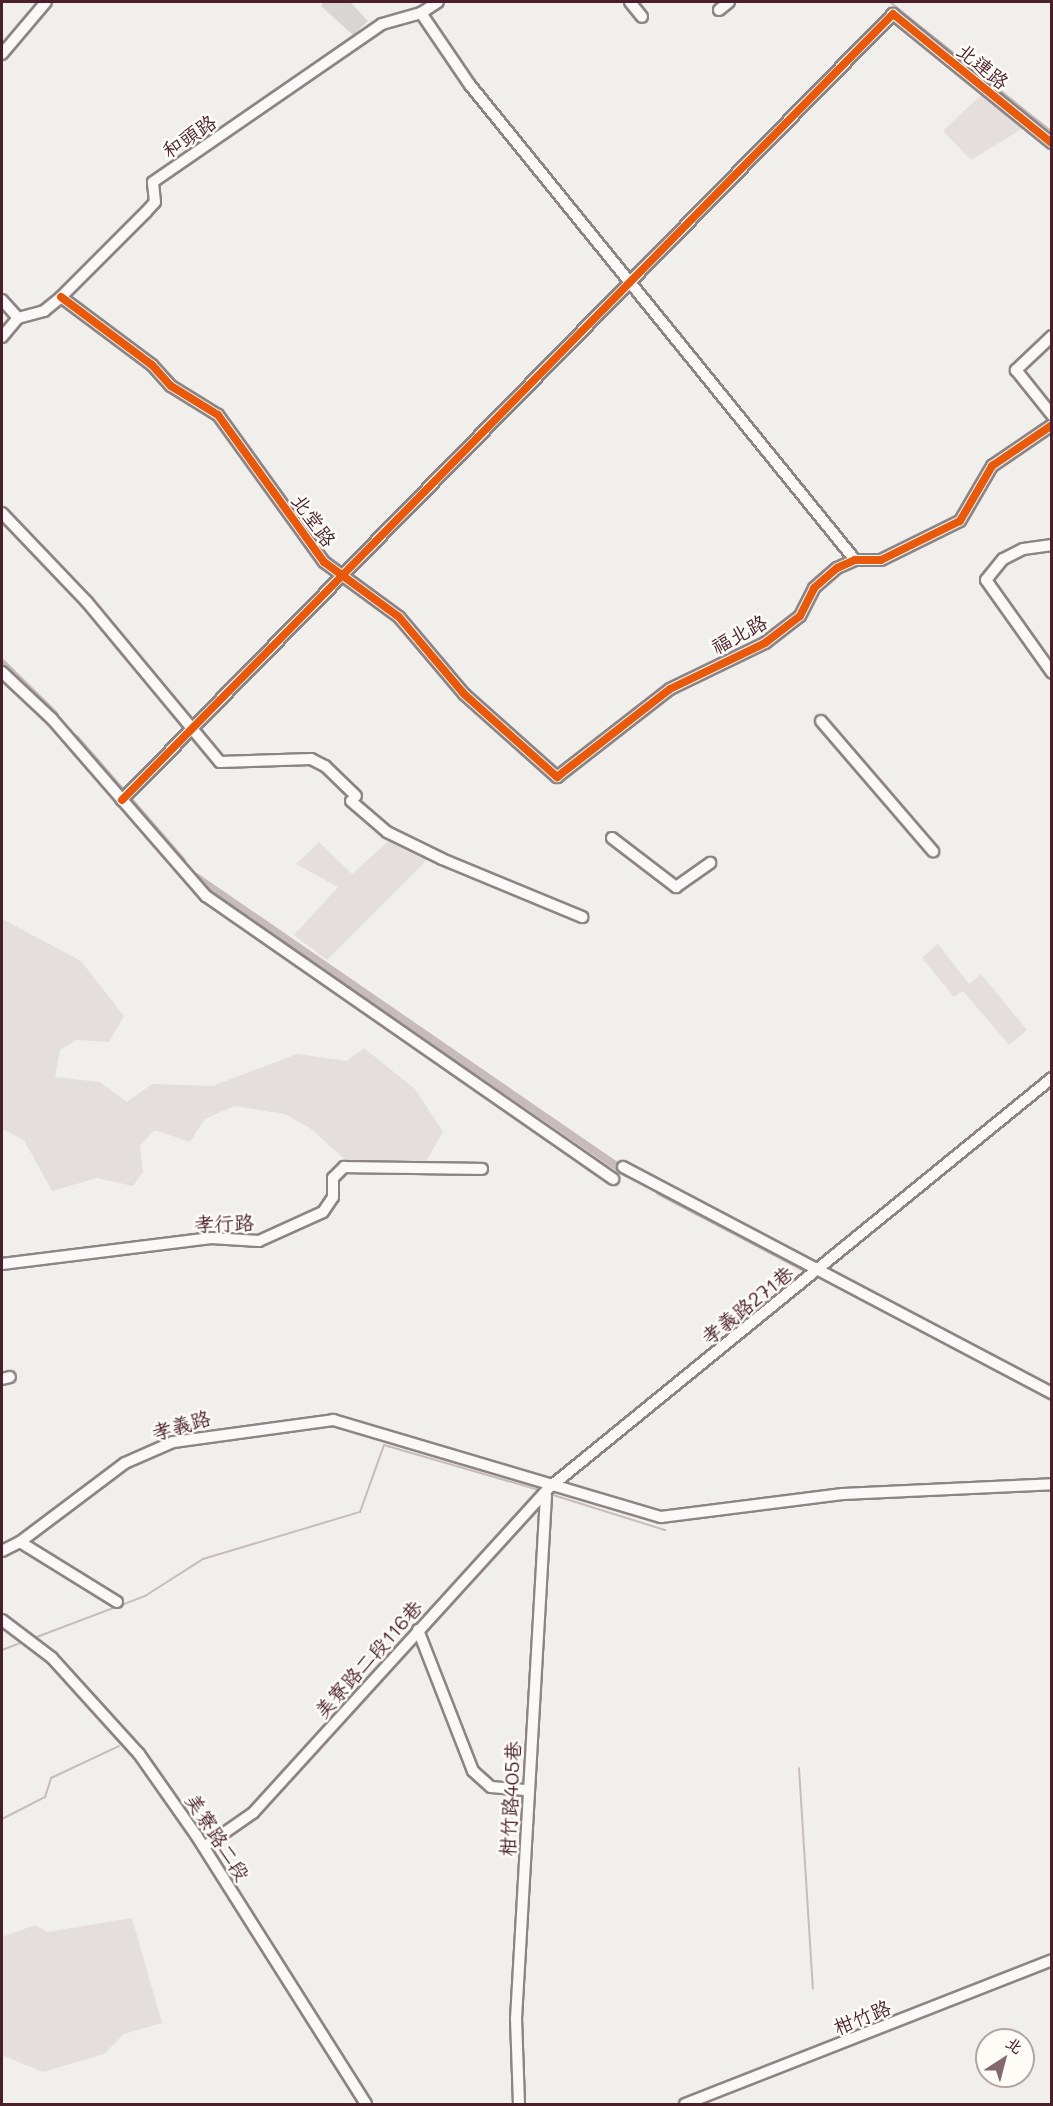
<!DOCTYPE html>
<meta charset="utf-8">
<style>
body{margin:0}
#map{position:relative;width:1053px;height:2106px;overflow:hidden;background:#f1efec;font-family:Mali,"LXGW WenKai TC",sans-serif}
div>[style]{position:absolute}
.green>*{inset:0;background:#e4dedc}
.stream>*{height:2px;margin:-1px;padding:0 1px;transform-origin:1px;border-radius:1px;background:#c8bbbb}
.canal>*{height:8px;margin:-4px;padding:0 4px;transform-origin:4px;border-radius:4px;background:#c8bbbb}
.building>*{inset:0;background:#d8d5d3}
.roads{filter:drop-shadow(2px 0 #8d8485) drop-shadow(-2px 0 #8d8485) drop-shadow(0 2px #8d8485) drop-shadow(0 -2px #8d8485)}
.minor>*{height:10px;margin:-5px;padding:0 5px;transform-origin:5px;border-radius:5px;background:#faf9f7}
.cycleway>*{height:8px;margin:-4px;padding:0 4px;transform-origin:4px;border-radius:4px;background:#e8590c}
span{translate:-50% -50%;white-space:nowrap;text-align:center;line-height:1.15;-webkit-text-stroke:5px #fdfcf7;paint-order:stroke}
.street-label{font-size:20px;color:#4a1f2b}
.frame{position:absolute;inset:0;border:3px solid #4a1f2b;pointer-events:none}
.north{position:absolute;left:975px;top:2028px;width:60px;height:60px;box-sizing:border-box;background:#fdfcf7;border:2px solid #b5a4a5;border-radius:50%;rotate:36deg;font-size:16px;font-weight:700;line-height:24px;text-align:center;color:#4a1f2b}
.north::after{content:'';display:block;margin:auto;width:21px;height:27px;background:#84686f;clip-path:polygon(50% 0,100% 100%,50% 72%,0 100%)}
</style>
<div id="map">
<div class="green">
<i style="clip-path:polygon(984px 92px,1025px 127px,971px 160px,943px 131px)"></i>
<i style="clip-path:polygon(392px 838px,431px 856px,327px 960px,294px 935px,338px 887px,296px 864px,319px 842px,352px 874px)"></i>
<i style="clip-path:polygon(2px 919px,81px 961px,124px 1016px,109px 1042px,76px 1040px,60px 1050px,55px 1077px,100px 1082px,127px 1102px,152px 1084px,213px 1086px,297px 1054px,347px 1061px,364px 1048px,415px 1089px,443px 1132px,426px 1161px,348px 1162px,310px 1128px,285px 1114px,234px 1106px,205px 1119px,190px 1142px,154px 1130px,140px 1146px,143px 1172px,133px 1186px,97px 1178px,52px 1191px,24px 1140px,2px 1129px)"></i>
<i style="clip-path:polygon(938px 944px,969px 984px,981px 974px,1027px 1030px,1009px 1045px,963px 991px,954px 997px,922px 958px)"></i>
<i style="clip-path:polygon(132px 1918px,162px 2023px,124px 2034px,104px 2054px,43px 2072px,2px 2055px,2px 1937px,35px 1925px,47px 1932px)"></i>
</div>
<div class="stream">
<i style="left:890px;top:2px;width:208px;rotate:38.7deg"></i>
<i style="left:906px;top:1322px;width:166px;rotate:28.4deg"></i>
<i style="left:550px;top:1494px;width:121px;rotate:17.4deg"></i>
<i style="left:34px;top:1638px;width:119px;rotate:-20.7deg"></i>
<i style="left:145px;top:1596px;width:69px;rotate:-32.5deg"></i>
<i style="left:203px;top:1559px;width:164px;rotate:-16.7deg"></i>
<i style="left:360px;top:1512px;width:71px;rotate:-70.3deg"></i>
<i style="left:384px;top:1445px;width:165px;rotate:16.2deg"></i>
<i style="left:2px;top:1650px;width:22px;rotate:-21deg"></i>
<i style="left:799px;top:1768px;width:221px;rotate:86.4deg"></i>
<i style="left:2px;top:1819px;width:48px;rotate:-27.1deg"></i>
<i style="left:45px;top:1797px;width:20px;rotate:-72deg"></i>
<i style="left:51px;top:1778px;width:75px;rotate:-25.2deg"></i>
</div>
<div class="canal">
<i style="left:2px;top:663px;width:73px;rotate:44.4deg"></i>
<i style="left:76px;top:739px;width:162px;rotate:49deg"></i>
<i style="left:196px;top:877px;width:524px;rotate:34.51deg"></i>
<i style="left:660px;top:1192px;width:161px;rotate:27.7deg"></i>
</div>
<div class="building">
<i style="clip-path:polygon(324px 2px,350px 2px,368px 21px,353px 35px,321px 6px)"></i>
</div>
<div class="roads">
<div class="minor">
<i style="left:630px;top:2px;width:19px;rotate:51deg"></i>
<i style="left:719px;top:10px;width:13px;rotate:-39deg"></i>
<i style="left:421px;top:13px;width:87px;rotate:55.8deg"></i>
<i style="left:470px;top:85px;width:611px;rotate:50.97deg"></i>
<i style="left:2px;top:54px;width:68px;rotate:-49.8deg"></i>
<i style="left:61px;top:297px;width:114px;rotate:36.8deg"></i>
<i style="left:152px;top:365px;width:28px;rotate:48deg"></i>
<i style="left:171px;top:386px;width:55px;rotate:31.7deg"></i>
<i style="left:218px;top:415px;width:181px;rotate:54.2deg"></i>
<i style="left:324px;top:562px;width:93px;rotate:36.3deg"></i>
<i style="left:399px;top:617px;width:101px;rotate:49.8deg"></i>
<i style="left:464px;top:694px;width:125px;rotate:41.7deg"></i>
<i style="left:557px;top:777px;width:143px;rotate:-37.9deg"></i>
<i style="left:670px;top:689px;width:106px;rotate:-25.8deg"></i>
<i style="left:765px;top:643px;width:44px;rotate:-37.6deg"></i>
<i style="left:800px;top:616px;width:31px;rotate:-63deg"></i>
<i style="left:814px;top:588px;width:30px;rotate:-41deg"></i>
<i style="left:837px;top:568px;width:20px;rotate:-24deg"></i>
<i style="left:855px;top:560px;width:26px"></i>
<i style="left:881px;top:560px;width:88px;rotate:-26.3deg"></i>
<i style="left:960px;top:521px;width:64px;rotate:-59.8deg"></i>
<i style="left:992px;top:466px;width:73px;rotate:-34.3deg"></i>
<i style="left:2px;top:300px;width:24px;rotate:48deg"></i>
<i style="left:1052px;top:336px;width:50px;rotate:136.6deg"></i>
<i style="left:1016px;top:370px;width:58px;rotate:51.3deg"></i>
<i style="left:2px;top:337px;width:25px;rotate:-50deg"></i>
<i style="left:18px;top:318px;width:27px;rotate:-15deg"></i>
<i style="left:44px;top:311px;width:22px;rotate:-39deg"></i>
<i style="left:61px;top:297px;width:120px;rotate:-45deg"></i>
<i style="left:146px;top:212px;width:13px;rotate:-48deg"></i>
<i style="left:155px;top:202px;width:20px;rotate:-96deg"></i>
<i style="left:153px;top:182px;width:278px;rotate:-34.6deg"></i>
<i style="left:382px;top:24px;width:41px;rotate:-15.8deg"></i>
<i style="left:421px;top:13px;width:20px;rotate:-33deg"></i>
<i style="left:2px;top:513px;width:123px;rotate:46.3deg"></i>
<i style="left:87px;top:602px;width:208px;rotate:50.3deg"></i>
<i style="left:220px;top:762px;width:91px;rotate:-1.9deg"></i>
<i style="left:311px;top:759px;width:16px;rotate:27deg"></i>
<i style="left:325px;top:766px;width:43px;rotate:44.1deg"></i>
<i style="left:1052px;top:545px;width:29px;rotate:172deg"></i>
<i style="left:1023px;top:549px;width:22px;rotate:153deg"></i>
<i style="left:1003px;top:559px;width:27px;rotate:129deg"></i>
<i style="left:986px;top:580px;width:114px;rotate:54.6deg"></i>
<i style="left:2px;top:672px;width:69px;rotate:43.2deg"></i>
<i style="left:52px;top:719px;width:235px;rotate:49deg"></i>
<i style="left:206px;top:896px;width:496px;rotate:34.8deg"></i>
<i style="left:821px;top:721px;width:172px;rotate:49.3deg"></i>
<i style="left:122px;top:800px;width:1101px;rotate:-45.55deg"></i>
<i style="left:893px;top:14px;width:205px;rotate:39.1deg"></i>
<i style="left:351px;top:801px;width:48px;rotate:40.7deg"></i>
<i style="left:387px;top:832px;width:61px;rotate:26.1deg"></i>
<i style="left:442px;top:859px;width:152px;rotate:22.5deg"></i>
<i style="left:612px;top:838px;width:81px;rotate:37.4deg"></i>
<i style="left:676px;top:887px;width:42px;rotate:-35.2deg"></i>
<i style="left:623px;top:1167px;width:485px;rotate:27.8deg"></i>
<i style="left:2px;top:1264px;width:211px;rotate:-7.1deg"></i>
<i style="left:211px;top:1238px;width:48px;rotate:3.6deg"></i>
<i style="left:259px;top:1241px;width:70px;rotate:-24.4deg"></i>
<i style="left:323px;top:1212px;width:18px;rotate:-56deg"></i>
<i style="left:333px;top:1197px;width:19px;rotate:-90deg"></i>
<i style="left:333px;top:1178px;width:16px;rotate:-45deg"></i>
<i style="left:344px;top:1167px;width:138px;rotate:0.8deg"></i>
<i style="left:2px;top:1379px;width:8px;rotate:-14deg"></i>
<i style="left:20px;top:1542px;width:131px;rotate:-37deg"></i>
<i style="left:125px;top:1463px;width:52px;rotate:-23.6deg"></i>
<i style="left:173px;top:1442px;width:162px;rotate:-7.8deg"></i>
<i style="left:333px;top:1420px;width:342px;rotate:16.5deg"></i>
<i style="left:661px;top:1517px;width:183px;rotate:-7.2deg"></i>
<i style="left:843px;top:1494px;width:209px;rotate:-2.7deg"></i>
<i style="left:2px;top:1551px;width:20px;rotate:-27deg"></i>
<i style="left:20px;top:1542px;width:114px;rotate:31.7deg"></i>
<i style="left:2px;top:1620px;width:63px;rotate:37.2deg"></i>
<i style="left:52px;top:1658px;width:130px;rotate:47.8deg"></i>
<i style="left:139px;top:1754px;width:99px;rotate:54.9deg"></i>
<i style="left:196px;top:1835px;width:318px;rotate:57.7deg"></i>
<i style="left:418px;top:1630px;width:151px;rotate:68.7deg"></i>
<i style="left:473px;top:1771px;width:24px;rotate:42deg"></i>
<i style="left:491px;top:1787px;width:37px;rotate:5deg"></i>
<i style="left:204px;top:1847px;width:60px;rotate:-34.8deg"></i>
<i style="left:253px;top:1813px;width:441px;rotate:-47.7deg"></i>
<i style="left:550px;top:1487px;width:648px;rotate:-39.17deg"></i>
<i style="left:519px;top:2104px;width:85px;rotate:-92deg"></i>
<i style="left:516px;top:2019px;width:524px;rotate:-86.72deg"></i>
<i style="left:685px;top:2104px;width:394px;rotate:-21.4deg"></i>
</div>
</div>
<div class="cycleway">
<i style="left:61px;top:297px;width:114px;rotate:36.8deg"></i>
<i style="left:152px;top:365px;width:28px;rotate:48deg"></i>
<i style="left:171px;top:386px;width:55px;rotate:31.7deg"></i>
<i style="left:218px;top:415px;width:181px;rotate:54.2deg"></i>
<i style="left:324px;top:562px;width:93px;rotate:36.3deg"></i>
<i style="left:399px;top:617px;width:101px;rotate:49.8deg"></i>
<i style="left:464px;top:694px;width:125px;rotate:41.7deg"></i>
<i style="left:557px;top:777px;width:143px;rotate:-37.9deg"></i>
<i style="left:670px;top:689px;width:106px;rotate:-25.8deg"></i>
<i style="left:765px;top:643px;width:44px;rotate:-37.6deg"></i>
<i style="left:800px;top:616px;width:31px;rotate:-63deg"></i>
<i style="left:814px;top:588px;width:30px;rotate:-41deg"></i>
<i style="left:837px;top:568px;width:20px;rotate:-24deg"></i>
<i style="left:855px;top:560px;width:26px"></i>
<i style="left:881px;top:560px;width:88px;rotate:-26.3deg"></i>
<i style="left:960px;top:521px;width:64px;rotate:-59.8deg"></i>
<i style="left:992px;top:466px;width:73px;rotate:-34.3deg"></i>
<i style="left:122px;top:800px;width:1101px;rotate:-45.55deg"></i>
<i style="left:893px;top:14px;width:205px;rotate:39.1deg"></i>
</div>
<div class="street-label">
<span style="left:983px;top:66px;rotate:39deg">北連路</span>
<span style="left:189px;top:136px;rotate:-34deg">和頭路</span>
<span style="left:314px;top:520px;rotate:54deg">北堂路</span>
<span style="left:739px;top:634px;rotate:-28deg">福北路</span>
<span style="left:224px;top:1223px;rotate:-2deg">孝行路</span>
<span style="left:747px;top:1305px;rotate:-39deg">孝義路271巷</span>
<span style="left:181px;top:1425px;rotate:-16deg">孝義路</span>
<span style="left:368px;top:1659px;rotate:-48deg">美寮路二段116巷</span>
<span style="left:510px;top:1799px;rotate:-87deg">柑竹路405巷</span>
<span style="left:218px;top:1837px;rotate:57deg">美寮路二段</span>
<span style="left:862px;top:2017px;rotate:-22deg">柑竹路</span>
</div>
<div class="frame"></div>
<div class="north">北</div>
</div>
